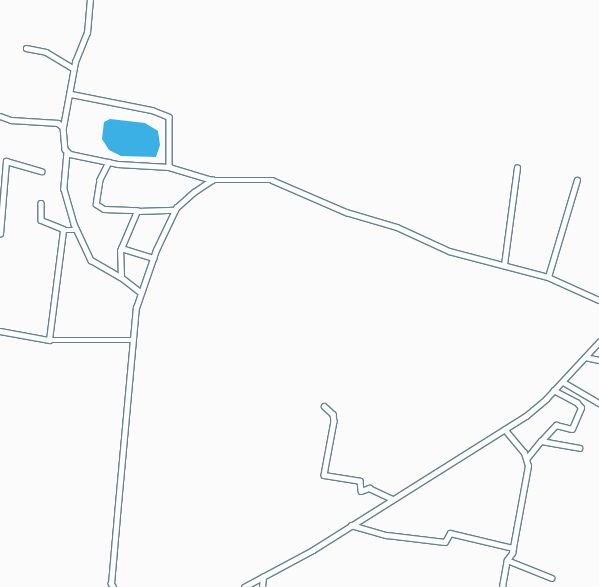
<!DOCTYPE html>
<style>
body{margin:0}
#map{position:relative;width:599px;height:587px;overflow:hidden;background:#fbfbfb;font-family:Rubik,sans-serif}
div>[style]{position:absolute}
.water>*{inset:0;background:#3ab0e5}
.roads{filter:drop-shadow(1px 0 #668290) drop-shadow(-1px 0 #668290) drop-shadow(0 1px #668290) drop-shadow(0 -1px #668290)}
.minor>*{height:4.5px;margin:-2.25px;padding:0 2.25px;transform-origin:2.25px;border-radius:2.25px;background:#fff}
span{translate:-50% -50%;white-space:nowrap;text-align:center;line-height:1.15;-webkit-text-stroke:3.5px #fbfbfb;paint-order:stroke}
</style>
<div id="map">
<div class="water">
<i style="clip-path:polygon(110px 119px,145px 123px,158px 131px,160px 145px,156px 157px,121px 156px,109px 150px,102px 139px,104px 122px)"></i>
</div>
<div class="roads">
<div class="minor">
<i style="left:26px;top:48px;width:20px;rotate:11deg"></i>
<i style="left:46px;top:52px;width:31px;rotate:31deg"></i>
<i style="left:71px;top:94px;width:83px;rotate:11.2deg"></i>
<i style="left:152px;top:110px;width:18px;rotate:22deg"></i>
<i style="left:169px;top:117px;width:50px;rotate:90deg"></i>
<i style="left:0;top:116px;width:12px;rotate:20deg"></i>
<i style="left:11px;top:120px;width:47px;rotate:3.7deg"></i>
<i style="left:58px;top:123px;width:6px;rotate:39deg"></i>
<i style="left:63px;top:127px;width:22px;rotate:85deg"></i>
<i style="left:65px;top:149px;width:7px;rotate:45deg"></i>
<i style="left:70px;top:154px;width:49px;rotate:11.8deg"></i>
<i style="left:118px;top:164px;width:51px;rotate:3.4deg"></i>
<i style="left:169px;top:167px;width:45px;rotate:16.8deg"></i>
<i style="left:212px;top:180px;width:60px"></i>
<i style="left:272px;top:180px;width:81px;rotate:23.4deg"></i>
<i style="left:346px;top:212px;width:53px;rotate:16.4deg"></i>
<i style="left:397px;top:227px;width:57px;rotate:24.8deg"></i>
<i style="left:449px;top:251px;width:102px;rotate:14.7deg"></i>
<i style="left:548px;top:277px;width:56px;rotate:24.3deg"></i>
<i style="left:63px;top:127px;width:66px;rotate:-79.5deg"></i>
<i style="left:75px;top:62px;width:31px;rotate:-68deg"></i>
<i style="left:87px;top:33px;width:33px;rotate:-85deg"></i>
<i style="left:67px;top:152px;width:37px;rotate:95deg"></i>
<i style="left:64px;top:189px;width:36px;rotate:74deg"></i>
<i style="left:74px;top:224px;width:40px;rotate:65deg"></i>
<i style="left:91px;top:260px;width:34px;rotate:30deg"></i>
<i style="left:121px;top:277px;width:24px;rotate:38deg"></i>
<i style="left:109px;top:162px;width:20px;rotate:117deg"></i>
<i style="left:100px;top:180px;width:24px;rotate:99deg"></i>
<i style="left:96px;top:204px;width:9px;rotate:32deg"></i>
<i style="left:104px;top:209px;width:33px;rotate:2deg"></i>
<i style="left:41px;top:203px;width:17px;rotate:90deg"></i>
<i style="left:41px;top:220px;width:24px;rotate:22deg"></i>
<i style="left:0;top:234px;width:73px;rotate:-85.3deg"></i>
<i style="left:6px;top:161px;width:37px;rotate:16deg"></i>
<i style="left:121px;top:248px;width:34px;rotate:17deg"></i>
<i style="left:504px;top:265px;width:98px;rotate:-82.4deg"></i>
<i style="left:121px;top:277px;width:26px;rotate:-92deg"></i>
<i style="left:120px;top:251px;width:43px;rotate:-67deg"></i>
<i style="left:137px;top:211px;width:38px;rotate:-2deg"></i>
<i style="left:548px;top:277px;width:101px;rotate:-73.4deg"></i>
<i style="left:0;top:331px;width:50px;rotate:10.4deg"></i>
<i style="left:49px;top:340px;width:83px"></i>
<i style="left:49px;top:340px;width:111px;rotate:-82.7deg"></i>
<i style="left:63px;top:230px;width:14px"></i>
<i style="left:585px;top:357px;width:14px;rotate:12deg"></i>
<i style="left:563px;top:382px;width:42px;rotate:30.3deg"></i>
<i style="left:324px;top:406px;width:12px;rotate:42deg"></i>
<i style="left:333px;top:414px;width:7px;rotate:82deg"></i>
<i style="left:334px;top:421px;width:55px;rotate:100.5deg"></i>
<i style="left:324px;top:475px;width:36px;rotate:9deg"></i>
<i style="left:360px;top:481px;width:10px;rotate:84deg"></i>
<i style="left:361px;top:491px;width:9px;rotate:-21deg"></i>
<i style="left:369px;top:488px;width:26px;rotate:25deg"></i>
<i style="left:541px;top:441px;width:22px;rotate:-47deg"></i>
<i style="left:556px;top:425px;width:16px;rotate:14deg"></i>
<i style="left:572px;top:429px;width:23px;rotate:-67deg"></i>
<i style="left:581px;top:408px;width:6px;rotate:-129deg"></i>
<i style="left:577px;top:403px;width:26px;rotate:-152deg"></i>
<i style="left:527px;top:458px;width:22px;rotate:-51deg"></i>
<i style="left:541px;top:441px;width:39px;rotate:10deg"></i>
<i style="left:351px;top:525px;width:37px;rotate:16deg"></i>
<i style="left:387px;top:535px;width:58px;rotate:6.9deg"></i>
<i style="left:445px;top:542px;width:10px;rotate:-61deg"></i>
<i style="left:450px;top:533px;width:65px;rotate:13.4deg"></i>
<i style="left:507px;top:560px;width:48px;rotate:21.8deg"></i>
<i style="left:113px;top:587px;width:4px;rotate:-124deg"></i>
<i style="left:111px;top:584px;width:69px;rotate:-85deg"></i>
<i style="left:117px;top:515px;width:208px;rotate:-84.8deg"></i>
<i style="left:136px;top:308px;width:61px;rotate:-71deg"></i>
<i style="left:156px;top:250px;width:47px;rotate:-64.5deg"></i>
<i style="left:176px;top:208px;width:24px;rotate:-42deg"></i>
<i style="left:194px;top:192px;width:22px;rotate:-34deg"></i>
<i style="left:244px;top:587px;width:78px;rotate:-28.2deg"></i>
<i style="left:313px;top:550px;width:252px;rotate:-32.2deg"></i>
<i style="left:526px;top:416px;width:26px;rotate:-40deg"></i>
<i style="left:546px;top:399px;width:78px;rotate:-47.1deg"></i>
<i style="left:262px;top:587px;width:10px;rotate:-84deg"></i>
<i style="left:502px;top:587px;width:27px;rotate:-80deg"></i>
<i style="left:507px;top:560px;width:9px;rotate:-54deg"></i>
<i style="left:512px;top:553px;width:88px;rotate:-79.6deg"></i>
<i style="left:528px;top:466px;width:14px;rotate:-107deg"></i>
<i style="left:524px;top:453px;width:30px;rotate:-130deg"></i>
</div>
</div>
</div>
